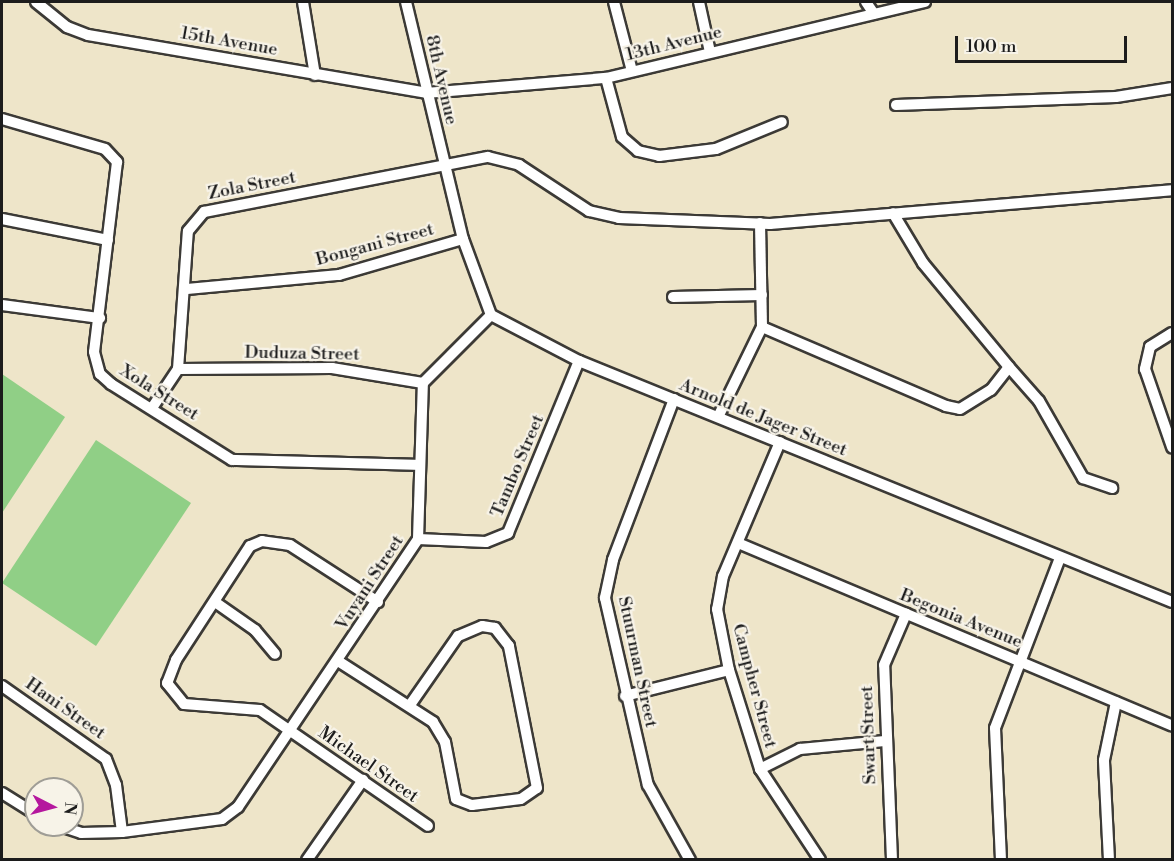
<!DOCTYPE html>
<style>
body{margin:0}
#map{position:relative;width:1174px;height:861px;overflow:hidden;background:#eee5c9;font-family:"Libre Bodoni",serif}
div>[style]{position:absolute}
.green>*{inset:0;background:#90cf86}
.roads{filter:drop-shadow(2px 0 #3c3a36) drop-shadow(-2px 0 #3c3a36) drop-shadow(0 2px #3c3a36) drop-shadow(0 -2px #3c3a36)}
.street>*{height:10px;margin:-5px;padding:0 5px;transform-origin:5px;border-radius:5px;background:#fff}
span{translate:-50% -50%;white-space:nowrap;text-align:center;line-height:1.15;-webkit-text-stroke:4.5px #f7f3e8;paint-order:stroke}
.street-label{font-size:18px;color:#1c1c1c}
.frame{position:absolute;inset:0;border:3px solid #1c1c1c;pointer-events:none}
.north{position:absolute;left:24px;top:777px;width:60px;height:60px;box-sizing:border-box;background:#f7f3e8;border:2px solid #9f9d96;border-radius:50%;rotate:96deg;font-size:16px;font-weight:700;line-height:24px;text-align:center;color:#1c1c1c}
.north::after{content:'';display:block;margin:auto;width:21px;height:27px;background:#b5179e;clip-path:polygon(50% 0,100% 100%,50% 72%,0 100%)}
.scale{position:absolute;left:955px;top:36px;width:172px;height:27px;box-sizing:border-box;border:3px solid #1c1c1c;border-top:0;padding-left:8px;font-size:18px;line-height:21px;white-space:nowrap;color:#1c1c1c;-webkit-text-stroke:4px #f7f3e8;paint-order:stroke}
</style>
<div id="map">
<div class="green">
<i style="clip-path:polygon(2px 374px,65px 417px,2px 513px)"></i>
<i style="clip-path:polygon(96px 440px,191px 503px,96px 646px,2px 583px)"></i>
</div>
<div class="roads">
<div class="street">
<i style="left:36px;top:2px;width:40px;rotate:39deg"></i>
<i style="left:67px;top:27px;width:22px;rotate:21deg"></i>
<i style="left:88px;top:35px;width:343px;rotate:9.7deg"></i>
<i style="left:426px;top:93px;width:181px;rotate:-4.8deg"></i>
<i style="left:606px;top:78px;width:328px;rotate:-13.4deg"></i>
<i style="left:303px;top:2px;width:74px;rotate:80.7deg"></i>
<i style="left:406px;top:2px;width:244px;rotate:76.5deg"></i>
<i style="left:463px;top:239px;width:81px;rotate:69.8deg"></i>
<i style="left:491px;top:315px;width:99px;rotate:27.6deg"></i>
<i style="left:579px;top:361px;width:640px;rotate:22.12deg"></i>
<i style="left:614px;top:2px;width:71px;rotate:75.4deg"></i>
<i style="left:699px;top:2px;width:51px;rotate:77.6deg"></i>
<i style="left:866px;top:2px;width:14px;rotate:56deg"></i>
<i style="left:606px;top:78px;width:61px;rotate:74.8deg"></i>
<i style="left:622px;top:137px;width:21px;rotate:41deg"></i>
<i style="left:638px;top:151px;width:22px;rotate:13deg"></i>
<i style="left:659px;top:156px;width:57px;rotate:-7deg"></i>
<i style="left:716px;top:149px;width:71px;rotate:-22.2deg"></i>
<i style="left:896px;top:105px;width:220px;rotate:-2.1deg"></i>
<i style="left:1116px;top:97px;width:57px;rotate:-9.1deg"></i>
<i style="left:2px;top:119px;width:107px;rotate:16.2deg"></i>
<i style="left:105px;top:149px;width:18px;rotate:47deg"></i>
<i style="left:117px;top:162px;width:191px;rotate:96.9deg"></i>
<i style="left:94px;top:352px;width:23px;rotate:75deg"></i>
<i style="left:100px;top:374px;width:15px;rotate:42deg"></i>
<i style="left:111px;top:384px;width:143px;rotate:32.1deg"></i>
<i style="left:232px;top:460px;width:186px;rotate:1.5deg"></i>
<i style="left:2px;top:219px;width:108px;rotate:11.2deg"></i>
<i style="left:187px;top:289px;width:153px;rotate:-5.3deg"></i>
<i style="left:339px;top:275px;width:129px;rotate:-16.2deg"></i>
<i style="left:673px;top:297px;width:89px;rotate:-1.3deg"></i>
<i style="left:2px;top:305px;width:99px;rotate:7.6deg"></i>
<i style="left:762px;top:327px;width:200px;rotate:23.2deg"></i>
<i style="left:946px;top:406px;width:14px;rotate:12deg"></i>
<i style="left:960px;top:409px;width:36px;rotate:-32deg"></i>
<i style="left:991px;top:390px;width:29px;rotate:-52deg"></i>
<i style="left:1009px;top:367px;width:135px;rotate:-129.6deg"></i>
<i style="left:923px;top:263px;width:58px;rotate:-121deg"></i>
<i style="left:1172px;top:333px;width:26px;rotate:148deg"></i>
<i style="left:1150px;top:347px;width:23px;rotate:103deg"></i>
<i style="left:1145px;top:369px;width:83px;rotate:70.9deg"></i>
<i style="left:1009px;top:367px;width:45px;rotate:48.6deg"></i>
<i style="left:1039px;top:401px;width:89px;rotate:60.3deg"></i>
<i style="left:1083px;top:478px;width:31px;rotate:19deg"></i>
<i style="left:178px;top:369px;width:154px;rotate:-0.4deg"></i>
<i style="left:332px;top:368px;width:92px;rotate:9.4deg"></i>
<i style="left:674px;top:399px;width:172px;rotate:110.8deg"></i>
<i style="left:613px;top:560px;width:39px;rotate:102deg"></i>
<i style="left:605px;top:598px;width:192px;rotate:77.1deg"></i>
<i style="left:648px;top:785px;width:86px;rotate:60.8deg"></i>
<i style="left:152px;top:408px;width:47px;rotate:-56.3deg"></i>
<i style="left:178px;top:369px;width:138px;rotate:-85.9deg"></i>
<i style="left:188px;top:231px;width:25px;rotate:-50deg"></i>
<i style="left:204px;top:212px;width:289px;rotate:-11deg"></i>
<i style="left:488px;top:157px;width:32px;rotate:14deg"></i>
<i style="left:519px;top:165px;width:84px;rotate:33.3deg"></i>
<i style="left:589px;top:211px;width:31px;rotate:13deg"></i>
<i style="left:619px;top:218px;width:151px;rotate:2.3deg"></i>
<i style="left:770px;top:224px;width:403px;rotate:-4.8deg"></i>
<i style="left:719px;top:415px;width:98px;rotate:-64deg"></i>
<i style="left:762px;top:327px;width:104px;rotate:-91.1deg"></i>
<i style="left:780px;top:442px;width:146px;rotate:113deg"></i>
<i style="left:723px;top:576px;width:34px;rotate:100deg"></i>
<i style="left:717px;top:609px;width:62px;rotate:78.9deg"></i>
<i style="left:729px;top:670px;width:104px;rotate:72.6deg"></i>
<i style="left:760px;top:769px;width:109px;rotate:56.6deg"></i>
<i style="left:418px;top:539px;width:68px;rotate:2.5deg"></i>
<i style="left:486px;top:542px;width:24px;rotate:-22deg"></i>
<i style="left:508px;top:533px;width:186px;rotate:-67.6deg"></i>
<i style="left:738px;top:543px;width:471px;rotate:22.8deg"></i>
<i style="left:215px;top:602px;width:49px;rotate:35deg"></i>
<i style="left:255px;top:630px;width:31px;rotate:50deg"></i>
<i style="left:378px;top:602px;width:105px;rotate:-147.1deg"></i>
<i style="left:290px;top:545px;width:28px;rotate:-172deg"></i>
<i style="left:262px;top:541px;width:13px;rotate:157deg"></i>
<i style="left:250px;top:546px;width:136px;rotate:123deg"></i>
<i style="left:176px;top:660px;width:25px;rotate:111deg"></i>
<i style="left:167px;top:683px;width:27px;rotate:51deg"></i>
<i style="left:184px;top:704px;width:76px;rotate:4.5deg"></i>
<i style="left:260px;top:710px;width:204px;rotate:34.6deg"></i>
<i style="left:338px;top:661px;width:113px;rotate:32.7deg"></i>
<i style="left:433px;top:722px;width:23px;rotate:59deg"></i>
<i style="left:445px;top:742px;width:58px;rotate:79.1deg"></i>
<i style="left:456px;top:799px;width:17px;rotate:21deg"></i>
<i style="left:472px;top:805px;width:49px;rotate:-7deg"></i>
<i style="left:521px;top:799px;width:19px;rotate:-35deg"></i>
<i style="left:537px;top:788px;width:145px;rotate:-101.2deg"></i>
<i style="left:509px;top:646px;width:23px;rotate:-128deg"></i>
<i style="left:495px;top:628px;width:13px;rotate:-171deg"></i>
<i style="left:482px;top:626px;width:26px;rotate:157deg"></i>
<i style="left:458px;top:636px;width:84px;rotate:124.8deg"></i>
<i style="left:2px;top:686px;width:127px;rotate:35.1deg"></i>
<i style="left:106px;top:759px;width:28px;rotate:69deg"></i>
<i style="left:116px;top:785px;width:47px;rotate:82.7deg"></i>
<i style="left:625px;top:696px;width:107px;rotate:-14deg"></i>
<i style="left:760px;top:769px;width:45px;rotate:-26.6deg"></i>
<i style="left:800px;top:749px;width:85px;rotate:-5.4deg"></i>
<i style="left:2px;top:793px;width:40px;rotate:32deg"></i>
<i style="left:57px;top:825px;width:25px;rotate:18deg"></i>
<i style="left:81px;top:833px;width:41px;rotate:-1.4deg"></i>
<i style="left:122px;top:832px;width:101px;rotate:-7.4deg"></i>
<i style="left:222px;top:819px;width:20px;rotate:-37deg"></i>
<i style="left:238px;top:807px;width:323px;rotate:-56.1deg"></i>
<i style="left:418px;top:539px;width:156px;rotate:-88.2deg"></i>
<i style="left:423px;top:383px;width:96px;rotate:-45deg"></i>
<i style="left:307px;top:860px;width:98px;rotate:-55deg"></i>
<i style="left:892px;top:860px;width:195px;rotate:-92.3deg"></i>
<i style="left:884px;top:665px;width:56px;rotate:-66.7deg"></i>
<i style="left:1001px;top:860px;width:132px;rotate:-92.6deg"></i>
<i style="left:995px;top:728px;width:182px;rotate:-69.1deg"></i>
<i style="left:1109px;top:860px;width:100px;rotate:-92.9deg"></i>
<i style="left:1104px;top:760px;width:59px;rotate:-78.3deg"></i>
</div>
</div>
<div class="street-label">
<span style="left:229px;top:42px;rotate:10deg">15th Avenue</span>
<span style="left:674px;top:44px;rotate:-14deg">13th Avenue</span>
<span style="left:441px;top:80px;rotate:77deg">8th Avenue</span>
<span style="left:252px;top:186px;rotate:-11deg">Zola Street</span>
<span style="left:375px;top:245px;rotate:-15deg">Bongani Street</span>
<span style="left:302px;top:354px;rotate:1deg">Duduza Street</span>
<span style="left:159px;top:393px;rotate:32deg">Xola Street</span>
<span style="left:763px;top:418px;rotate:22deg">Arnold de Jager Street</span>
<span style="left:518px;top:466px;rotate:-67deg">Tambo Street</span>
<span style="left:370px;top:583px;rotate:-57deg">Vuyani Street</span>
<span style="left:961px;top:619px;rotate:22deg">Begonia Avenue</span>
<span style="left:637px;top:662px;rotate:78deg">Stuurman Street</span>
<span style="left:754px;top:686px;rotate:75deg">Campher Street</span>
<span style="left:65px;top:709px;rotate:35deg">Hani Street</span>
<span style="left:869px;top:735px;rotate:-92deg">Swart Street</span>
<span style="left:368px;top:765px;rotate:35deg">Michael Street</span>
</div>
<div class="frame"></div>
<div class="north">N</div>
<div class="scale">100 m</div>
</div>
